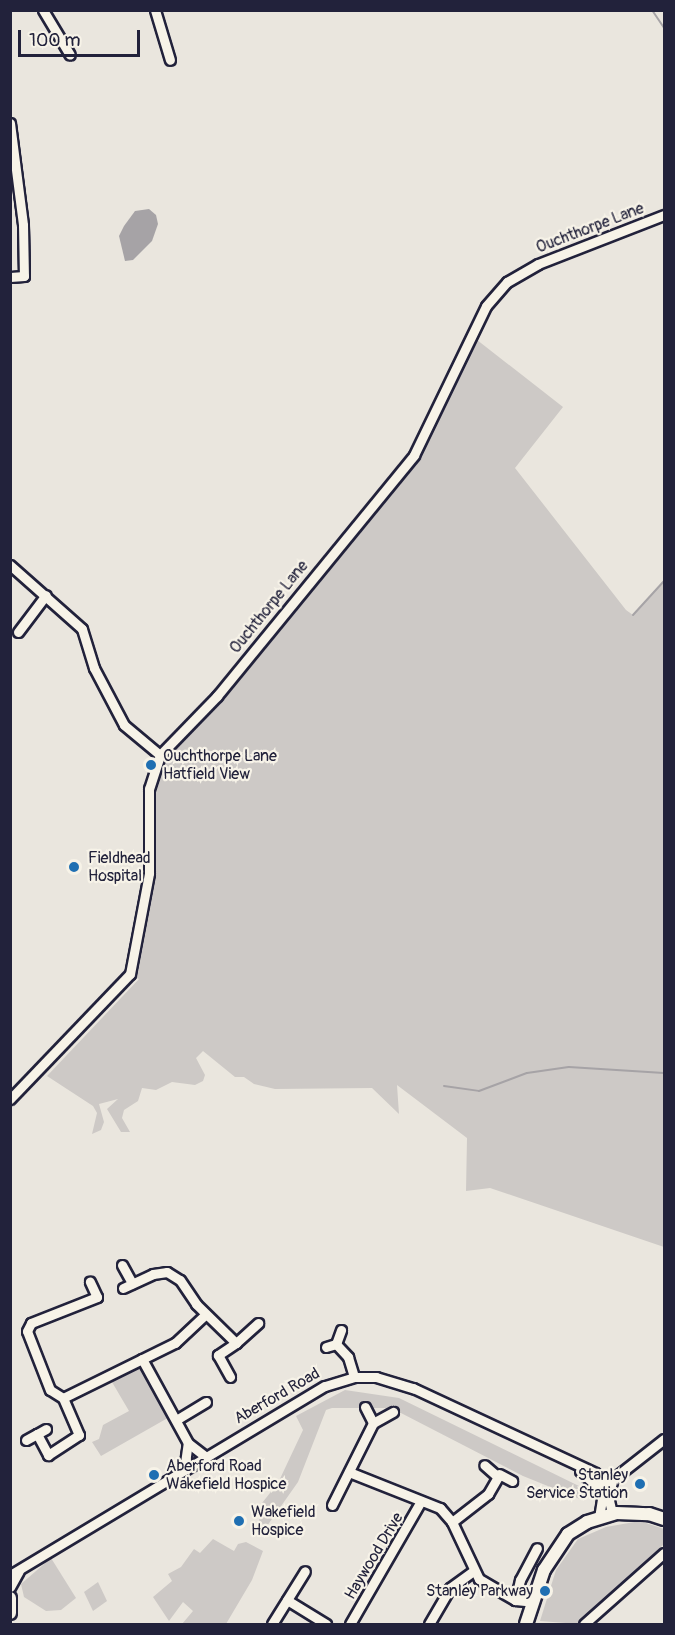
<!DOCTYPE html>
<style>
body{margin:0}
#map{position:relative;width:675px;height:1635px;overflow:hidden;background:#eae6de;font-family:Pangolin,sans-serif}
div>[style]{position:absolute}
.green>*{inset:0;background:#cdc9c6}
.water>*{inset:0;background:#a6a3a6}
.stream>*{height:2px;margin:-1px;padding:0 1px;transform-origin:1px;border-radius:1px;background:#a6a3a6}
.roads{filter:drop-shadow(2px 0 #22223b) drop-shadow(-2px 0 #22223b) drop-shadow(0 2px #22223b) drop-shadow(0 -2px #22223b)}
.minor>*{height:9px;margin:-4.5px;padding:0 4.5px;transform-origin:4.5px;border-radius:4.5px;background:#f7f3e8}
.major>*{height:12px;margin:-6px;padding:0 6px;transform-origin:6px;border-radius:6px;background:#f7f3e8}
.dots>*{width:16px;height:16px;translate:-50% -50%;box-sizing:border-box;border:3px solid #f7f3e8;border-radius:50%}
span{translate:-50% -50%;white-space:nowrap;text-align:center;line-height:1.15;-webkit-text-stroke:4.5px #f7f3e8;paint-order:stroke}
.street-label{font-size:16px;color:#22223b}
.poi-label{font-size:16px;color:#22223b}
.left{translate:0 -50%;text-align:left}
.right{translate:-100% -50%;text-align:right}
.frame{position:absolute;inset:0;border:12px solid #22223b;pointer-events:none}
.scale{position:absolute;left:18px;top:30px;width:122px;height:27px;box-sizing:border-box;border:3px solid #22223b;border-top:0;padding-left:8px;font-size:18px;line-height:21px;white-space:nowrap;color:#22223b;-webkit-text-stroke:4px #f7f3e8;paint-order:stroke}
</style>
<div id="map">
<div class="green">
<i style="clip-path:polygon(472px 336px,563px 407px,515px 468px,626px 610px,633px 615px,664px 581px,664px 1247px,490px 1188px,466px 1191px,467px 1138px,397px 1085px,399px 1114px,372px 1088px,275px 1089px,254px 1084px,244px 1077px,235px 1077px,203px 1051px,196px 1058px,205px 1075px,203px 1081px,195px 1085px,172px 1082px,156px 1090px,142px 1088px,138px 1101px,124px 1110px,122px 1118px,130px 1132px,121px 1132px,107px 1109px,118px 1099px,99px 1104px,104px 1122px,101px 1130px,92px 1134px,97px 1113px,93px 1106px,47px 1076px,139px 979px,130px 974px,149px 873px,149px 789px,160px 755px,414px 455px)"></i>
<i style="clip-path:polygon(142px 1359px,173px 1415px,101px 1456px,92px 1442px,99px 1439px,103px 1425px,129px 1411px,109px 1377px)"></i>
<i style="clip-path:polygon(345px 1390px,399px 1398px,583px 1488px,580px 1499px,523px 1476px,399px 1412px,385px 1408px,332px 1408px,326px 1410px,298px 1482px,260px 1536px,257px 1533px,262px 1503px,278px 1483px,303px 1430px,296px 1416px)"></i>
<i style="clip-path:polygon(640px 1521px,664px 1529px,664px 1544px,579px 1624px,540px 1621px,556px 1570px,578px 1539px,606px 1527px)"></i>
<i style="clip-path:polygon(213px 1539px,234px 1551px,238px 1544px,246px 1542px,263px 1551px,252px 1580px,226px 1624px,182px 1624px,193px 1611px,183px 1602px,169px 1621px,153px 1597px,172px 1581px,168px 1574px,181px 1567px,194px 1549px,200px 1553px)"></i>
<i style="clip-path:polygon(51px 1558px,76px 1598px,61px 1610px,46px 1611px,24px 1597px,21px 1584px)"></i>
<i style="clip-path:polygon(98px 1582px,107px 1601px,93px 1611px,84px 1592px)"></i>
</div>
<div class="water">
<i style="clip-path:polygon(149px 209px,156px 215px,158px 224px,152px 241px,133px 260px,125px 261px,119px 236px,124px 226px,135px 211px)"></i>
</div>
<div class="stream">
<i style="left:652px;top:10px;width:22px;rotate:56deg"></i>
<i style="left:633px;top:615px;width:46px;rotate:-47.6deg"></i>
<i style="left:444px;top:1086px;width:35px;rotate:8deg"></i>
<i style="left:479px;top:1091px;width:51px;rotate:-20.6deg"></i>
<i style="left:527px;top:1073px;width:42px;rotate:-8.1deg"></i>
<i style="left:569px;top:1067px;width:95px;rotate:3.6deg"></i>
</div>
<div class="roads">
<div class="minor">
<i style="left:43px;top:10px;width:52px;rotate:59deg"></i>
<i style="left:155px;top:10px;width:52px;rotate:73.3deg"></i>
<i style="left:10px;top:123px;width:103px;rotate:82.7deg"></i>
<i style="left:23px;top:225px;width:51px;rotate:88.9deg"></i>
<i style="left:24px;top:276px;width:14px;rotate:176deg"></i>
<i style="left:10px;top:565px;width:96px;rotate:41.6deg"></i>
<i style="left:82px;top:629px;width:41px;rotate:72.9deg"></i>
<i style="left:94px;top:668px;width:64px;rotate:62.2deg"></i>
<i style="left:124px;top:725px;width:47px;rotate:39.8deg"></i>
<i style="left:18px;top:632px;width:46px;rotate:-52.9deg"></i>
<i style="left:10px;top:1099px;width:173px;rotate:-46.2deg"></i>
<i style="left:130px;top:974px;width:103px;rotate:-79.3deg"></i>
<i style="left:149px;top:873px;width:84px;rotate:-90deg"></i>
<i style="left:149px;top:789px;width:36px;rotate:-72deg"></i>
<i style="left:160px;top:755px;width:82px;rotate:-46deg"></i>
<i style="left:217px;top:696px;width:311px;rotate:-50.7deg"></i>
<i style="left:414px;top:455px;width:165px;rotate:-64.2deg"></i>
<i style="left:486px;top:306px;width:32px;rotate:-49deg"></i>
<i style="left:507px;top:282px;width:36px;rotate:-30deg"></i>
<i style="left:538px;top:264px;width:135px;rotate:-21.3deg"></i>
<i style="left:122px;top:1265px;width:21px;rotate:61deg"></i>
<i style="left:123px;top:1288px;width:33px;rotate:-25deg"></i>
<i style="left:153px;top:1274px;width:14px;rotate:-8deg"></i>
<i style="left:167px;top:1272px;width:15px;rotate:32deg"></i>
<i style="left:180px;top:1280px;width:29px;rotate:56deg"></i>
<i style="left:196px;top:1304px;width:56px;rotate:44.3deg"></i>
<i style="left:236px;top:1343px;width:22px;rotate:146deg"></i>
<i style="left:218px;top:1355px;width:25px;rotate:61deg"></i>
<i style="left:236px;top:1343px;width:30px;rotate:-42deg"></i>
<i style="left:336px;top:1344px;width:18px;rotate:47deg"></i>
<i style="left:348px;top:1357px;width:21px;rotate:73deg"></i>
<i style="left:326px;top:1347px;width:10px;rotate:-17deg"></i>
<i style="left:336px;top:1344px;width:15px;rotate:-70deg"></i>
<i style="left:142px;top:1359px;width:96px;rotate:61.3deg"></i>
<i style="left:188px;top:1443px;width:23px;rotate:38deg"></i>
<i style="left:63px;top:1398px;width:125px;rotate:-26.2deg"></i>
<i style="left:175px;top:1343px;width:42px;rotate:-43.1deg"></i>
<i style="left:365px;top:1407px;width:18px;rotate:63deg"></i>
<i style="left:176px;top:1420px;width:35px;rotate:-31deg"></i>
<i style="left:46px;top:1429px;width:10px;rotate:151deg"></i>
<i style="left:37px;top:1434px;width:24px;rotate:62deg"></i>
<i style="left:48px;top:1455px;width:37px;rotate:-33deg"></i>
<i style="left:79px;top:1435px;width:40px;rotate:-113.4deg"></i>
<i style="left:63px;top:1398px;width:15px;rotate:-148deg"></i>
<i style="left:50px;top:1390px;width:63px;rotate:-111.3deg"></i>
<i style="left:27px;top:1331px;width:9px;rotate:-63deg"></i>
<i style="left:31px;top:1323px;width:71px;rotate:-21.5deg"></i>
<i style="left:97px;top:1297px;width:17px;rotate:-115deg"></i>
<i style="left:26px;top:1440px;width:13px;rotate:-29deg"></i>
<i style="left:184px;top:1470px;width:27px;rotate:-82deg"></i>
<i style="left:580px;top:1471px;width:30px;rotate:42deg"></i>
<i style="left:349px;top:1472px;width:98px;rotate:21.6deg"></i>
<i style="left:440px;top:1508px;width:18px;rotate:49deg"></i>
<i style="left:452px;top:1522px;width:63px;rotate:64.7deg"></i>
<i style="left:479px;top:1579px;width:42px;rotate:30.3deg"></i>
<i style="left:515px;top:1600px;width:18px;rotate:6deg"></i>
<i style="left:499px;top:1474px;width:15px;rotate:28deg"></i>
<i style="left:612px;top:1482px;width:15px;rotate:106deg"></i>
<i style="left:608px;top:1496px;width:18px;rotate:77deg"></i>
<i style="left:332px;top:1505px;width:92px;rotate:-63.4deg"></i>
<i style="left:373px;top:1423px;width:23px;rotate:-29deg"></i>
<i style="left:599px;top:1518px;width:32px;rotate:-81deg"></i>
<i style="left:604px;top:1486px;width:76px;rotate:-38.1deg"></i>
<i style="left:452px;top:1522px;width:46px;rotate:-37.9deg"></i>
<i style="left:488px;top:1494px;width:20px;rotate:-60deg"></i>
<i style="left:498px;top:1477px;width:18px;rotate:-139deg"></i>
<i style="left:10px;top:1575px;width:367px;rotate:-31deg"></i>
<i style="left:325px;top:1386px;width:30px;rotate:-17deg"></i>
<i style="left:354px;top:1377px;width:22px"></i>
<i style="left:376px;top:1377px;width:39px;rotate:17deg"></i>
<i style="left:413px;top:1388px;width:201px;rotate:25deg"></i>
<i style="left:595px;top:1473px;width:19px;rotate:43deg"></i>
<i style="left:10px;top:1587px;width:18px;rotate:-61deg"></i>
<i style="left:287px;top:1600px;width:46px;rotate:31.6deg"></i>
<i style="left:515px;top:1600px;width:21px;rotate:-76deg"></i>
<i style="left:520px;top:1580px;width:36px;rotate:-62deg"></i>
<i style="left:272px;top:1624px;width:62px;rotate:-58.1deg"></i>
<i style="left:350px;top:1624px;width:142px;rotate:-60deg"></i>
<i style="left:429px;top:1624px;width:42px;rotate:-59.7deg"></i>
<i style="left:450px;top:1588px;width:29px;rotate:-36deg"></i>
<i style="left:584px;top:1624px;width:107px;rotate:-41.6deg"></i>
</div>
<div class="major">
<i style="left:10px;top:1598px;width:15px;rotate:90deg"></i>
<i style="left:526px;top:1624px;width:57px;rotate:-71.6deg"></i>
<i style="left:544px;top:1570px;width:43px;rotate:-56.3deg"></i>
<i style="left:568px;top:1534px;width:22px;rotate:-32deg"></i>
<i style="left:587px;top:1522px;width:30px;rotate:-17deg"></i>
<i style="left:616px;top:1513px;width:33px;rotate:2deg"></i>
<i style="left:649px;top:1514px;width:16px;rotate:18deg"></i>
</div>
</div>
<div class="dots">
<i style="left:151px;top:765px;background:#1f6fb2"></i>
<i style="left:74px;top:867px;background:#1f6fb2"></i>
<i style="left:154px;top:1475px;background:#1f6fb2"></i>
<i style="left:640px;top:1484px;background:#1f6fb2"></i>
<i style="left:239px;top:1521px;background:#1f6fb2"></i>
<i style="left:545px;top:1591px;background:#1f6fb2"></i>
</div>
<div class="street-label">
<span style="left:590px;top:228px;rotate:-21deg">Ouchthorpe Lane</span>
<span style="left:269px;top:607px;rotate:-51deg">Ouchthorpe Lane</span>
<span style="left:277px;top:1396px;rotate:-30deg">Aberford Road</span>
<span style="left:374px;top:1556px;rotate:-59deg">Haywood Drive</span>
</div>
<div class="poi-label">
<span class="left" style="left:163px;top:765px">Ouchthorpe Lane<br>Hatfield View</span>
<span class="left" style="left:88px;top:867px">Fieldhead<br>Hospital</span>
<span class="left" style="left:166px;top:1475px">Aberford Road<br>Wakefield Hospice</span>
<span class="right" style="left:628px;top:1484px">Stanley<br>Service Station</span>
<span class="left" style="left:251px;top:1521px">Wakefield<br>Hospice</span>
<span class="right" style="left:533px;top:1591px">Stanley Parkway</span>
</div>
<div class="frame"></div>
<div class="scale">100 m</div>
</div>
